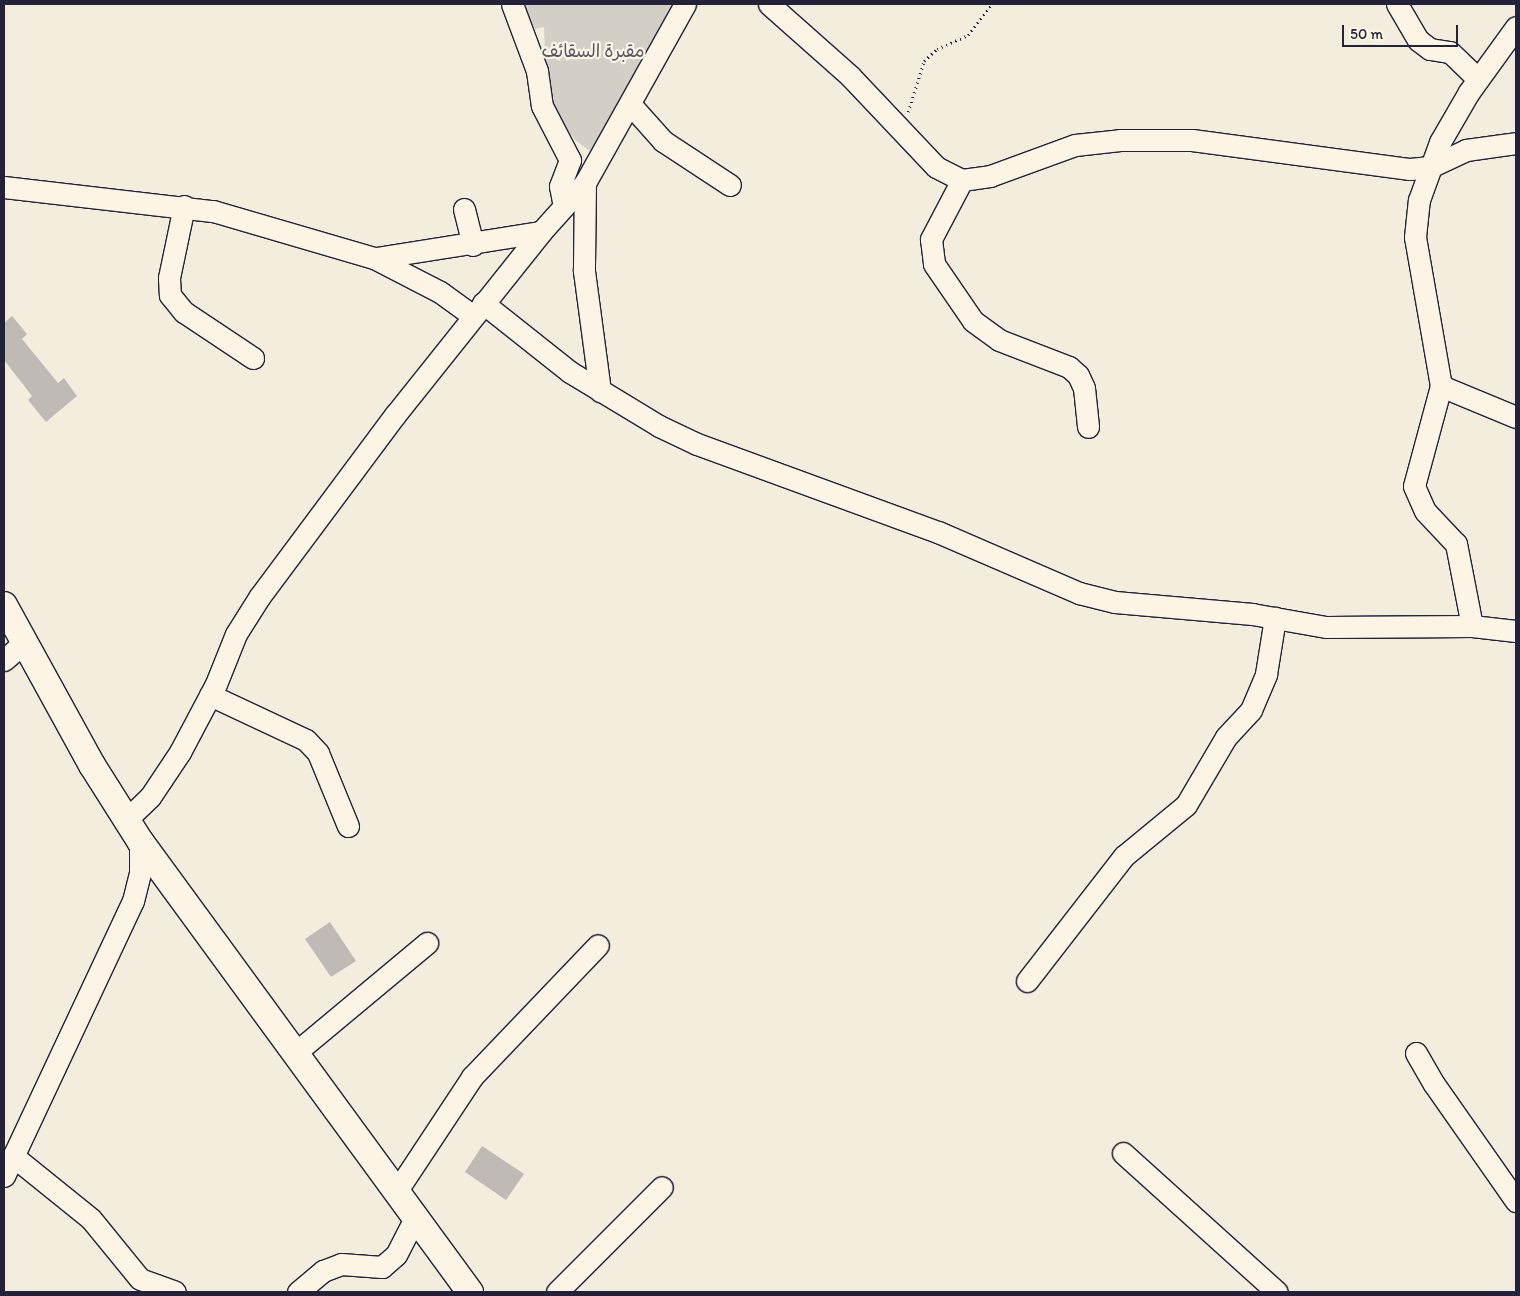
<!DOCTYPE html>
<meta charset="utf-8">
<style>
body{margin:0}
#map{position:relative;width:1520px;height:1296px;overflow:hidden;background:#f3edde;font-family:Itim,"Playpen Sans Arabic",sans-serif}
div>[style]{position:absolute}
.green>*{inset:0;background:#d4cfc6}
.building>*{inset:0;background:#bfbab6}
.path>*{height:2.5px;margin-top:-1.25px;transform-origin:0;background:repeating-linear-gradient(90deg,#22223b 0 1px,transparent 0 5px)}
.roads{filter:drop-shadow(1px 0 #22223b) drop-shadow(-1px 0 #22223b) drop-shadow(0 1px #22223b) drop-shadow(0 -1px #22223b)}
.minor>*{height:21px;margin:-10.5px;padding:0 10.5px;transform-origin:10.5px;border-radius:10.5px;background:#fcf5e5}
.major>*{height:26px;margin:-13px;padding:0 13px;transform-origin:13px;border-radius:13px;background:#fcf5e5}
span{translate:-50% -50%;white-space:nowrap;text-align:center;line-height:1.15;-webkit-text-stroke:4.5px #fcf5e5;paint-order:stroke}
.park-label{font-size:18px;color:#575665}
.frame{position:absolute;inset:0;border:5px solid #22223b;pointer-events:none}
.scale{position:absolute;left:1342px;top:25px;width:116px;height:22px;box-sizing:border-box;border:2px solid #22223b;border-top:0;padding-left:6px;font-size:15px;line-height:18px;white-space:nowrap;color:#22223b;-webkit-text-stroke:4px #fcf5e5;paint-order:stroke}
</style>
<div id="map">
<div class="green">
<i style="clip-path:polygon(523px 4px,677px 4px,595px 149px,590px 151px,575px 140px,547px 101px,544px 27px,535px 29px)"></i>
</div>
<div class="building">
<i style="clip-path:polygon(12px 316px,27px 334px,22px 339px,58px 383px,64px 378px,77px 396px,46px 422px,28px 400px,32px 396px,4px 360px,4px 323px)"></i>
<i style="clip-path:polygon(330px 922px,356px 961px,331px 977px,305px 939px)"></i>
<i style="clip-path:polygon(482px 1146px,524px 1174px,506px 1200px,465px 1172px)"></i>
</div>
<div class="path">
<i style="left:908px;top:112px;width:53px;rotate:-72.6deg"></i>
<i style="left:924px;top:61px;width:18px;rotate:-43deg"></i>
<i style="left:937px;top:49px;width:34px;rotate:-24deg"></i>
<i style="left:968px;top:35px;width:39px;rotate:-52deg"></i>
</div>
<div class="roads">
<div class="minor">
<i style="left:512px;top:4px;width:72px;rotate:69.5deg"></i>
<i style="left:537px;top:71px;width:35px;rotate:82deg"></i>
<i style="left:542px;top:106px;width:61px;rotate:62.6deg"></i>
<i style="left:570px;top:160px;width:28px;rotate:111deg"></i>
<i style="left:560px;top:186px;width:20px;rotate:79deg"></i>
<i style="left:769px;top:4px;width:108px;rotate:41.6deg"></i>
<i style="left:850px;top:76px;width:125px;rotate:46.6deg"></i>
<i style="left:936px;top:167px;width:29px;rotate:27deg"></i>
<i style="left:962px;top:180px;width:28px;rotate:-8deg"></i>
<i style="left:990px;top:176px;width:90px;rotate:-20deg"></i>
<i style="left:1075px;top:145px;width:45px;rotate:-6.3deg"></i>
<i style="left:1120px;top:140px;width:72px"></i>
<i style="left:1192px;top:140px;width:220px;rotate:7.6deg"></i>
<i style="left:1410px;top:169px;width:20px;rotate:-6deg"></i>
<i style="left:1430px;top:167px;width:40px;rotate:-25deg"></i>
<i style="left:1466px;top:150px;width:50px;rotate:-8deg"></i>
<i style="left:1397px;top:4px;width:42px;rotate:59.7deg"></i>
<i style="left:1418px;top:40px;width:15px;rotate:37deg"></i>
<i style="left:1430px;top:49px;width:20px;rotate:9deg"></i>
<i style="left:1450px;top:52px;width:39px;rotate:44deg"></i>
<i style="left:630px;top:104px;width:50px;rotate:48.3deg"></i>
<i style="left:663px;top:141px;width:80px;rotate:33.3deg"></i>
<i style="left:962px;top:180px;width:67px;rotate:117.7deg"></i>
<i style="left:931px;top:239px;width:25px;rotate:83deg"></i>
<i style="left:934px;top:264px;width:69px;rotate:55.6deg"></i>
<i style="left:973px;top:321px;width:32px;rotate:36deg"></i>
<i style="left:999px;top:340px;width:75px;rotate:21.1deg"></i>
<i style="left:1069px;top:367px;width:12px;rotate:42deg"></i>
<i style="left:1078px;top:375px;width:14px;rotate:65deg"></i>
<i style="left:1084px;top:388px;width:39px;rotate:84deg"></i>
<i style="left:585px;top:183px;width:88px;rotate:90.7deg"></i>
<i style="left:584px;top:271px;width:121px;rotate:82.4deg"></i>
<i style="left:4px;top:187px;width:210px;rotate:6.6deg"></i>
<i style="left:213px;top:211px;width:168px;rotate:16.3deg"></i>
<i style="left:374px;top:258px;width:74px;rotate:27.3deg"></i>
<i style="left:440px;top:292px;width:41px;rotate:36deg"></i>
<i style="left:184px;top:206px;width:74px;rotate:101.8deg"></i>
<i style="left:169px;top:278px;width:17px;rotate:87deg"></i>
<i style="left:170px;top:295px;width:22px;rotate:51deg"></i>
<i style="left:184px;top:312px;width:83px;rotate:33.7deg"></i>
<i style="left:464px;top:209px;width:37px;rotate:76deg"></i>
<i style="left:376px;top:258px;width:167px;rotate:-9deg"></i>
<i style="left:483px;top:303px;width:111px;rotate:38.4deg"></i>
<i style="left:570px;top:372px;width:104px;rotate:31.2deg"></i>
<i style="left:659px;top:426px;width:42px;rotate:25.3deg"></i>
<i style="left:697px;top:444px;width:257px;rotate:20.1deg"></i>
<i style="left:938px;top:532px;width:154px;rotate:23.4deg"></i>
<i style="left:1079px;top:593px;width:37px;rotate:14deg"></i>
<i style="left:1115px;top:602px;width:138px;rotate:5deg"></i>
<i style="left:1252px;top:614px;width:75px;rotate:10deg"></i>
<i style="left:1326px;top:627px;width:146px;rotate:-0.4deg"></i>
<i style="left:1472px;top:626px;width:44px;rotate:6.5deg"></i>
<i style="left:1441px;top:386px;width:81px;rotate:22.5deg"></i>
<i style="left:1472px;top:626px;width:84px;rotate:-101deg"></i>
<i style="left:1456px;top:544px;width:45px;rotate:-133.2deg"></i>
<i style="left:1425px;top:511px;width:27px;rotate:-114deg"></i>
<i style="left:1414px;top:486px;width:104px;rotate:-74.9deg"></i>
<i style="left:1441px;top:386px;width:151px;rotate:-99.9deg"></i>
<i style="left:1415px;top:237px;width:37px;rotate:-84deg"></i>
<i style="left:1419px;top:200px;width:62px;rotate:-70.1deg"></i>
<i style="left:1440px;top:142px;width:58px;rotate:-59.9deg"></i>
<i style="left:1469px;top:92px;width:80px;rotate:-54.1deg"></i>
<i style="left:4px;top:660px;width:28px;rotate:-41deg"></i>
<i style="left:210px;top:695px;width:106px;rotate:25.1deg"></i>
<i style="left:306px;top:740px;width:18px;rotate:47deg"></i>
<i style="left:318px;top:753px;width:79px;rotate:67.7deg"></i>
<i style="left:126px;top:820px;width:33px;rotate:-44deg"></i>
<i style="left:150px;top:797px;width:54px;rotate:-56.3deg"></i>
<i style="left:180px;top:752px;width:77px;rotate:-62.1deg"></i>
<i style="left:216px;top:684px;width:54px;rotate:-68.2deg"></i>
<i style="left:236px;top:634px;width:45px;rotate:-57.7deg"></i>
<i style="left:260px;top:596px;width:226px;rotate:-53.3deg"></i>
<i style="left:395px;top:415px;width:234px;rotate:-51.4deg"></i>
<i style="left:541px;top:232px;width:66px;rotate:-48.1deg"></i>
<i style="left:585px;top:183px;width:205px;rotate:-60.8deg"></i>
<i style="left:1027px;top:981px;width:158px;rotate:-52.2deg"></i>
<i style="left:1124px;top:856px;width:80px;rotate:-39.4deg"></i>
<i style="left:1186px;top:805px;width:79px;rotate:-59.5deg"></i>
<i style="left:1226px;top:737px;width:37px;rotate:-47deg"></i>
<i style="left:1251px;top:710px;width:39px;rotate:-67deg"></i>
<i style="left:1266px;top:674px;width:57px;rotate:-80.9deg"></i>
<i style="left:295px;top:1053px;width:172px;rotate:-39.8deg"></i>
<i style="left:1416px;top:1053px;width:36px;rotate:60deg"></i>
<i style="left:1434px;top:1084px;width:143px;rotate:55deg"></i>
<i style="left:1123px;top:1153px;width:207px;rotate:42.1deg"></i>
<i style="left:13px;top:1156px;width:100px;rotate:38.9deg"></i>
<i style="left:91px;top:1219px;width:77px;rotate:50.8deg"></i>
<i style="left:140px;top:1279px;width:37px;rotate:20deg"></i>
<i style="left:4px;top:1176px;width:304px;rotate:-64.9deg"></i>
<i style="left:133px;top:901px;width:30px;rotate:-76deg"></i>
<i style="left:140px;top:872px;width:31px;rotate:-90deg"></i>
<i style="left:396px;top:1192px;width:138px;rotate:-56.5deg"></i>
<i style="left:472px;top:1077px;width:182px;rotate:-46.3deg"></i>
<i style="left:298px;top:1292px;width:33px;rotate:-40deg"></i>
<i style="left:323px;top:1271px;width:19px;rotate:-21deg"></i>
<i style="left:341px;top:1264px;width:41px;rotate:4.2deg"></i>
<i style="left:382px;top:1267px;width:18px;rotate:-41deg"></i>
<i style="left:396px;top:1255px;width:42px;rotate:-62.8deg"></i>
<i style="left:557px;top:1292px;width:148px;rotate:-45deg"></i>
</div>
<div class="major">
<i style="left:4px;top:605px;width:183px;rotate:61.2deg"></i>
<i style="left:92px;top:765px;width:90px;rotate:57.7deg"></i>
<i style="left:140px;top:841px;width:559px;rotate:53.81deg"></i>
</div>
</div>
<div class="park-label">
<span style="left:593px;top:51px">مقبرة السقائف</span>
</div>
<div class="frame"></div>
<div class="scale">50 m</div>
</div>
